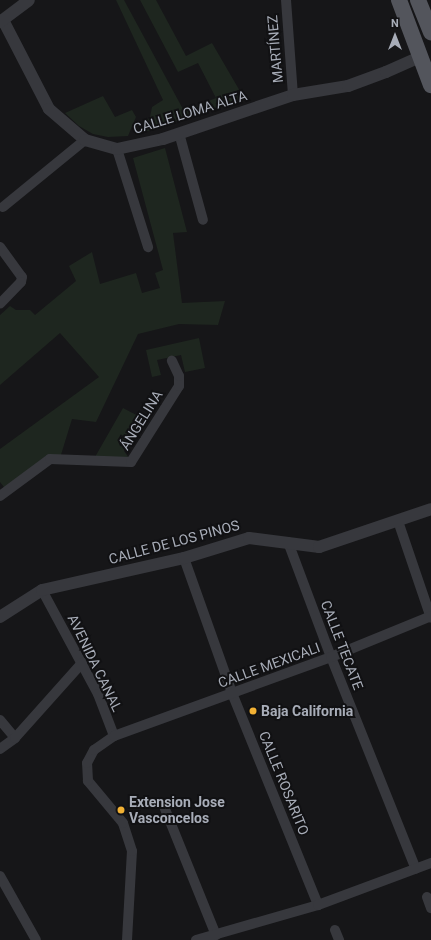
<!DOCTYPE html>
<meta charset="utf-8">
<style>
body{margin:0}
#map{position:relative;width:431px;height:940px;overflow:hidden;background:#161618;font-family:Roboto,sans-serif}
div>[style]{position:absolute}
.green>*{inset:0;background:#1e261f}
.minor>*{height:10px;margin:-5px;padding:0 5px;transform-origin:5px;border-radius:5px;background:#37383d}
.tertiary>*{height:12px;margin:-6px;padding:0 6px;transform-origin:6px;border-radius:6px;background:#37383d}
.primary>*{height:16px;margin:-8px;padding:0 8px;transform-origin:8px;border-radius:8px;background:#53555c}
.dots>*{width:11px;height:11px;translate:-50% -50%;box-sizing:border-box;border:2px solid #111113;border-radius:50%}
span{translate:-50% -50%;white-space:nowrap;text-align:center;line-height:1.15;-webkit-text-stroke:4px #111113;paint-order:stroke}
.street-label{font-size:14px;color:#a8adb8}
.poi-label{font-size:14px;color:#a8adb8;font-weight:700}
.left{translate:0 -50%;text-align:left}
.north{position:absolute;left:375px;top:16px;width:40px;height:40px;-webkit-text-stroke:3px #111113;paint-order:stroke;rotate:0deg;font-size:11px;font-weight:700;line-height:16px;text-align:center;color:#a8adb8}
.north::after{content:'';display:block;margin:auto;width:14px;height:18px;background:#a8adb8;clip-path:polygon(50% 0,100% 100%,50% 72%,0 100%)}
</style>
<div id="map">
<div class="green">
<i style="clip-path:polygon(116px 0,124px 0,184px 111px,216px 98px,198px 63px,178px 72px,140px 0,156px 0,186px 56px,212px 43px,244px 98px,145px 132px,143px 125px,150px 117px,152px 107px,163px 100px)"></i>
<i style="clip-path:polygon(103px 96px,115px 117px,132px 110px,136px 117px,128px 136px,108px 137px,93px 134px,79px 126px,65px 113px)"></i>
<i style="clip-path:polygon(165px 148px,187px 232px,173px 233px,182px 303px,225px 301px,218px 325px,179px 324px,138px 334px,96px 422px,72px 419px,60px 458px,7px 491px,0 482px,0 449px,99px 377px,60px 333px,0 385px,0 315px,10px 306px,16px 310px,30px 310px,35px 315px,76px 281px,69px 266px,92px 252px,100px 284px,136px 273px,142px 293px,160px 288px,155px 273px,163px 270px,133px 158px)"></i>
<i style="clip-path:polygon(199px 338px,205px 368px,185px 372px,181px 355px,157px 360px,161px 375px,152px 377px,146px 350px)"></i>
<i style="clip-path:polygon(123px 408px,144px 419px,124px 451px,129px 458px,95px 457px)"></i>
</div>
<div class="minor">
<i style="left:286px;top:0;width:95px;rotate:85.8deg"></i>
<i style="left:179px;top:133px;width:90px;rotate:74.6deg"></i>
<i style="left:117px;top:149px;width:103px;rotate:72.4deg"></i>
<i style="left:3px;top:207px;width:106px;rotate:-39.3deg"></i>
<i style="left:0;top:247px;width:37px;rotate:54deg"></i>
<i style="left:22px;top:277px;width:5px;rotate:101deg"></i>
<i style="left:21px;top:282px;width:30px;rotate:134deg"></i>
<i style="left:0;top:496px;width:62px;rotate:-36.5deg"></i>
<i style="left:50px;top:459px;width:81px;rotate:2.1deg"></i>
<i style="left:131px;top:462px;width:90px;rotate:-57.7deg"></i>
<i style="left:179px;top:386px;width:10px;rotate:-90deg"></i>
<i style="left:179px;top:376px;width:17px;rotate:-115deg"></i>
<i style="left:398px;top:521px;width:102px;rotate:71.2deg"></i>
<i style="left:288px;top:542px;width:123px;rotate:69.5deg"></i>
<i style="left:331px;top:657px;width:228px;rotate:68.2deg"></i>
<i style="left:184px;top:558px;width:143px;rotate:70.4deg"></i>
<i style="left:232px;top:693px;width:229px;rotate:67.9deg"></i>
<i style="left:42px;top:590px;width:118px;rotate:61.7deg"></i>
<i style="left:98px;top:694px;width:45px;rotate:69.1deg"></i>
<i style="left:0;top:720px;width:23px;rotate:50deg"></i>
<i style="left:0;top:749px;width:19px;rotate:-36deg"></i>
<i style="left:15px;top:738px;width:101px;rotate:-48.2deg"></i>
<i style="left:165px;top:809px;width:136px;rotate:68deg"></i>
<i style="left:0;top:876px;width:73px;rotate:60.6deg"></i>
<i style="left:427px;top:897px;width:12px;rotate:70deg"></i>
<i style="left:335px;top:930px;width:11px;rotate:68deg"></i>
<i style="left:127px;top:940px;width:89px;rotate:-86.8deg"></i>
<i style="left:132px;top:851px;width:29px;rotate:-108deg"></i>
<i style="left:123px;top:823px;width:55px;rotate:-129.8deg"></i>
<i style="left:88px;top:781px;width:18px;rotate:-93deg"></i>
<i style="left:87px;top:763px;width:15px;rotate:-62deg"></i>
<i style="left:94px;top:750px;width:24px;rotate:-35deg"></i>
<i style="left:114px;top:736px;width:231px;rotate:-20deg"></i>
<i style="left:331px;top:657px;width:108px;rotate:-22.3deg"></i>
<i style="left:196px;top:940px;width:127px;rotate:-16deg"></i>
<i style="left:318px;top:905px;width:121px;rotate:-20.4deg"></i>
</div>
<div class="tertiary">
<i style="left:3px;top:20px;width:100px;rotate:62.7deg"></i>
<i style="left:49px;top:109px;width:48px;rotate:40.7deg"></i>
<i style="left:85px;top:140px;width:33px;rotate:16deg"></i>
<i style="left:117px;top:149px;width:47px;rotate:-12.3deg"></i>
<i style="left:163px;top:139px;width:137px;rotate:-18.7deg"></i>
<i style="left:293px;top:95px;width:56px;rotate:-9.3deg"></i>
<i style="left:348px;top:86px;width:40px;rotate:-20.2deg"></i>
<i style="left:386px;top:72px;width:37px;rotate:-24deg"></i>
<i style="left:0;top:22px;width:36px;rotate:-37deg"></i>
<i style="left:0;top:617px;width:50px;rotate:-32.7deg"></i>
<i style="left:42px;top:590px;width:146px;rotate:-12.7deg"></i>
<i style="left:184px;top:558px;width:68px;rotate:-17.1deg"></i>
<i style="left:249px;top:538px;width:71px;rotate:7.3deg"></i>
<i style="left:319px;top:547px;width:118px;rotate:-18.7deg"></i>
</div>
<div class="primary">
<i style="left:399px;top:0;width:91px;rotate:69.4deg"></i>
<i style="left:418px;top:0;width:35px;rotate:68deg"></i>
</div>
<div class="dots">
<i style="left:253px;top:711px;background:#f2b134"></i>
<i style="left:121px;top:810px;background:#f2b134"></i>
</div>
<div class="street-label">
<span style="left:275px;top:49px;rotate:-95deg">MARTÍNEZ</span>
<span style="left:190px;top:112px;rotate:-17deg">CALLE LOMA ALTA</span>
<span style="left:141px;top:420px;rotate:-58deg">ÁNGELINA</span>
<span style="left:174px;top:542px;rotate:-15deg">CALLE DE LOS PINOS</span>
<span style="left:342px;top:645px;rotate:69deg">CALLE TECATE</span>
<span style="left:95px;top:663px;rotate:64deg">AVENIDA CANAL</span>
<span style="left:269px;top:665px;rotate:-20deg">CALLE MEXICALI</span>
<span style="left:284px;top:783px;rotate:68deg">CALLE ROSARITO</span>
</div>
<div class="poi-label">
<span class="left" style="left:261px;top:711px">Baja California</span>
<span class="left" style="left:129px;top:810px">Extension Jose<br>Vasconcelos</span>
</div>
<div class="north">N</div>
</div>
